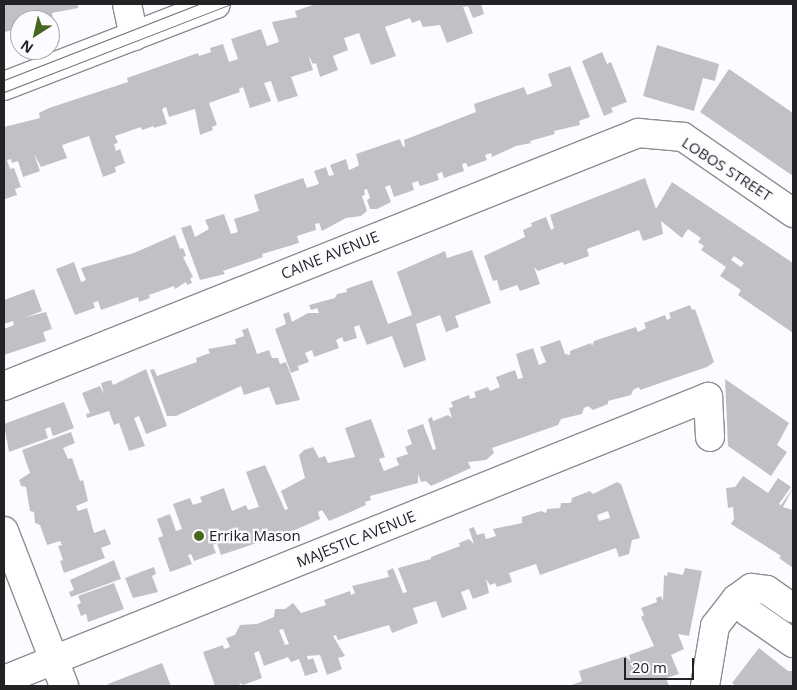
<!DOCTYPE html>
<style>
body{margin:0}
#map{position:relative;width:797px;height:690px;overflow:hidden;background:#fdfbff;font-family:"Open Sans",sans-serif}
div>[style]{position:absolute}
.building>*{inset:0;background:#c3c0c5}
.roads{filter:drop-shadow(1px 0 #908d92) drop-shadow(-1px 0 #908d92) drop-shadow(0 1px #908d92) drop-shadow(0 -1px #908d92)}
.minor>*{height:28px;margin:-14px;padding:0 14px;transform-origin:14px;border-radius:14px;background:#fff}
.major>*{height:28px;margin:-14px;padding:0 14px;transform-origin:14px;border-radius:14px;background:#fff}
.tram>*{height:1px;margin:-0.5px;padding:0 0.5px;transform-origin:0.5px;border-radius:0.5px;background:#6e6d70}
.dots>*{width:14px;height:14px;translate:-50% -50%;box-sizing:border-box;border:2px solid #fdfbff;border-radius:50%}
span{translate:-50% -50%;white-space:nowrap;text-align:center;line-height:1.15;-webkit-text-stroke:4.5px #fdfbff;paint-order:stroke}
.street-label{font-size:15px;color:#232224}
.poi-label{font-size:15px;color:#232224}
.left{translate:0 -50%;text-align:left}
.frame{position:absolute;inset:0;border:5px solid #232224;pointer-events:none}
.north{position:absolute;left:10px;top:10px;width:50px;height:50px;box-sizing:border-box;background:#fdfbff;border:1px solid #a6a4a7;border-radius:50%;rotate:215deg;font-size:14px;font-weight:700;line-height:20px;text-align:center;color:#232224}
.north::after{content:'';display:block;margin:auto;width:18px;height:22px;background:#45671e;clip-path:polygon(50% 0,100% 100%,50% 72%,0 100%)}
.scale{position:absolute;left:624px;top:658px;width:70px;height:22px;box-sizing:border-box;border:2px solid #232224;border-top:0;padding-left:6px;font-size:15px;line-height:18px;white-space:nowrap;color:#232224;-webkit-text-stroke:4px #fdfbff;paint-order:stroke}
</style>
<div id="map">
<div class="building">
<i style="clip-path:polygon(4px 4px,78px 4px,78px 8px,52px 13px,53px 20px,20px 20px,20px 29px,4px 32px)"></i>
<i style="clip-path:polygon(316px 4px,481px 4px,484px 14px,473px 18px,468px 6px,463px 7px,473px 33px,447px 43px,440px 25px,423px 27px,420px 20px,412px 23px,410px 18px,385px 27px,396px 56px,371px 65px,359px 33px,344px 38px,348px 50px,333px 56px,338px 70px,320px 77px,316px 63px,313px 64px,308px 55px,313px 70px,291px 77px,298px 96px,278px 102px,271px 81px,264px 83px,271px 101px,250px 108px,243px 87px,239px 89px,240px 92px,209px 103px,217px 125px,212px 127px,213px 130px,200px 135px,195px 109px,169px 117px,166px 107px,162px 109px,167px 124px,154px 128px,154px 126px,142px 130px,141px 127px,115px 136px,118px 143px,114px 144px,116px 151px,120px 149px,125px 163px,115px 167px,116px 172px,103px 177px,89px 136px,62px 145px,67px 158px,41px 167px,34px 154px,40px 171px,23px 177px,18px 161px,12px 163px,11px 159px,7px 160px,10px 169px,14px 168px,21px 187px,15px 189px,17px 195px,5px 199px,4px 127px,40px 118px,39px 113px,49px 108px,125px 83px,128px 82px,127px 78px,198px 53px,199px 56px,211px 52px,210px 48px,223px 44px,229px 62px,238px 59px,231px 39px,261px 29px,267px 46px,279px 42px,272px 22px,297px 17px,295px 11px)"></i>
<i style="clip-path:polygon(657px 45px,719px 64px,715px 81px,703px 78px,694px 111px,643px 96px)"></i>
<i style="clip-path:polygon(602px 52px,607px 64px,611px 62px,627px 102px,611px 108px,613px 112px,604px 116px,582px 61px)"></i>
<i style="clip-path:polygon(570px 66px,590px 117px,579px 121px,580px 125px,554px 131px,555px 134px,530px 141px,531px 143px,516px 146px,492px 157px,491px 153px,485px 155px,487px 160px,468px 167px,466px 163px,462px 164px,464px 171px,444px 178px,442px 172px,437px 174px,439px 180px,420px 186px,418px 181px,412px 183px,414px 190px,394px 197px,390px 185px,385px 187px,391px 202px,377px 209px,370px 209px,367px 200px,370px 198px,367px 189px,364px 190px,365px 195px,362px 196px,367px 211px,361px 216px,346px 218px,322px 231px,319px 223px,315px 224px,316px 230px,297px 236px,299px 243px,262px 254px,263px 257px,223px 271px,225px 274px,200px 280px,181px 228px,191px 225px,195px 237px,209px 229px,205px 220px,224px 214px,231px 234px,238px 232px,234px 219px,259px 211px,254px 195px,303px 178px,307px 188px,319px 184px,314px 171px,326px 167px,329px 176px,334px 175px,330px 165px,346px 159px,349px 170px,356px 167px,359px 165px,356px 154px,400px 139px,403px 147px,405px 146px,404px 140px,476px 112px,474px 104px,524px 87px,527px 95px,552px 86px,548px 74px)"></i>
<i style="clip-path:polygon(729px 69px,793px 113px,793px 176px,700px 112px)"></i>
<i style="clip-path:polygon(evenodd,645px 178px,656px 209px,672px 182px,793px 263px,793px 333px,738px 295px,741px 290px,720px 276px,726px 267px,701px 250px,704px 246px,698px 242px,701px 238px,688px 229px,682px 238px,661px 221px,663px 234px,643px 241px,639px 230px,587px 249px,589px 256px,564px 265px,563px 262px,538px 271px,534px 267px,540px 284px,520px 291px,517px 285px,500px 291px,497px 280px,493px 281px,484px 256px,525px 237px,523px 230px,532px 226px,531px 223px,546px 217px,551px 230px,554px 228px,550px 215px,645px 178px,734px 256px,744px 263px,741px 267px,731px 260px,734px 256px)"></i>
<i style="clip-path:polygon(175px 235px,180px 249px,183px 248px,186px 256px,183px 257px,193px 277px,190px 278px,192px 283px,187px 285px,186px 282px,175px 289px,174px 286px,149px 295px,150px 298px,139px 302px,138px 297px,101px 310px,98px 301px,93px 303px,95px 308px,75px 315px,56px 269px,74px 262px,81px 282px,86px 280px,81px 268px,134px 253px)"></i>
<i style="clip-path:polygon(472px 250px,491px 303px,455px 316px,459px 327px,446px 332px,440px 315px,416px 324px,426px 360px,404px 368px,392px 336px,367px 345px,359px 325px,354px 327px,357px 338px,344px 342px,342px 337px,336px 340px,339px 348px,314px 357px,312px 350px,305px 353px,309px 362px,298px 366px,299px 370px,291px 373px,275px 329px,286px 324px,283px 314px,289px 312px,292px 322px,308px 313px,319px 313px,317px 308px,311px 310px,309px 305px,335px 298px,337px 294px,347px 292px,346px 289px,372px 280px,388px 324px,412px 315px,397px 272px,445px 251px,447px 258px)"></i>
<i style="clip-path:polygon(34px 289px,42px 311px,26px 317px,46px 312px,52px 329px,43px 332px,46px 341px,4px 355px,4px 329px,14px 325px,13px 321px,4px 324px,4px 300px)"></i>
<i style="clip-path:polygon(690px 305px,692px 310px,695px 309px,714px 362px,707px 367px,640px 390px,639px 387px,633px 390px,631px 395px,608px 401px,608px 404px,593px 410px,588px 406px,584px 408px,582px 414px,561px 419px,558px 425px,492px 448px,494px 453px,486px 460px,468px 462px,471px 468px,431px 486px,426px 481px,421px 482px,418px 474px,418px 483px,370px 496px,371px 500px,365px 502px,366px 505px,346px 514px,329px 521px,322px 510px,318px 512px,320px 519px,295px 530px,221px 555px,217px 543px,213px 545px,216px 553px,194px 561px,191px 554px,188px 555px,192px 564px,170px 572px,158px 538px,163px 536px,157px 519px,170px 514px,176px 531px,182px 529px,173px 504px,190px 498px,193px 505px,202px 502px,200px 497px,224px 488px,232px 511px,246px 505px,248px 510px,259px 507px,246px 472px,265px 465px,285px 510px,288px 509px,281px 491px,305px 478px,299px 455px,304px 450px,313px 447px,319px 458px,325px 456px,328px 463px,355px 457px,345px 428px,371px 419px,385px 457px,379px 459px,384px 471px,399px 465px,396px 458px,408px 454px,405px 447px,412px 444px,407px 430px,423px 424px,433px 450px,436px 449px,428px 419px,432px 417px,433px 421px,448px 415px,452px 418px,449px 408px,453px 407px,451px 402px,469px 395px,470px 399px,476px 397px,474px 392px,488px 387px,490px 391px,500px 387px,496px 377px,515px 370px,518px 379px,523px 378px,516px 354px,533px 348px,539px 365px,546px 362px,540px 347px,560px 340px,565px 354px,570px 355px,570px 351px,591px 343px,592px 346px,594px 341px,636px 327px,638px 332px,646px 328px,644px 323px,665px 315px,667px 320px,671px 318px,669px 313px)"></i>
<i style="clip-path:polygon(248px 328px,257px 354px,269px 350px,272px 358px,278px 358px,280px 364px,286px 362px,300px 400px,276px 405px,269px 387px,244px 395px,241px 386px,176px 416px,167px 416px,150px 370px,154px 369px,157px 376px,197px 362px,196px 358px,210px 353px,208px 349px,236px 344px,235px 339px,244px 336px,242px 330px)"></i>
<i style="clip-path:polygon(146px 369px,167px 426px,146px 434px,139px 416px,134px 418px,145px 446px,129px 451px,119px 423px,114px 425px,109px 411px,87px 418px,86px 414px,90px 413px,82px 393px,100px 386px,104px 394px,101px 383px,111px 380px,113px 385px)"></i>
<i style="clip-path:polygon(725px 379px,789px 423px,777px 445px,787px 452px,771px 476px,728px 446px)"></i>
<i style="clip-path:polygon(64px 402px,74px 428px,53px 436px,50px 427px,45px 429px,48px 438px,9px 452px,4px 424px)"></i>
<i style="clip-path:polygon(71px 432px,75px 443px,63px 448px,68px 459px,72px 458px,80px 481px,83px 480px,88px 501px,76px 506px,78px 511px,87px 508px,94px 533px,105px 529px,111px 544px,101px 548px,105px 558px,64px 573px,60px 561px,63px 560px,58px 546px,62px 545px,60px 541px,47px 545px,40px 525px,35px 523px,34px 512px,30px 511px,26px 487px,21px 486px,19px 480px,30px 473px,22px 450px)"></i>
<i style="clip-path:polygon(743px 476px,768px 493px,778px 478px,791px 487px,779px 504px,781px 505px,793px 488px,783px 507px,793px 510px,793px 568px,779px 558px,781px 556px,731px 524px,734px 519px,733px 507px,728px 508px,726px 488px,735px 487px)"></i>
<i style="clip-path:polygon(evenodd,617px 482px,621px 484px,640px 538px,632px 540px,629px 554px,619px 557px,616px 548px,540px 575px,536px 564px,509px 573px,512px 582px,497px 587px,495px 583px,490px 585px,486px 579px,489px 593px,473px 599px,469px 589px,461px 592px,467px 609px,442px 618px,436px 601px,413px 608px,418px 623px,392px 633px,389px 625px,338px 640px,336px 635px,333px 636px,345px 656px,338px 658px,342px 669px,327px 675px,320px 655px,307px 656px,308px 660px,313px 658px,318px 672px,305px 676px,299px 659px,291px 662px,288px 657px,264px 666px,259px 651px,254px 653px,262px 678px,243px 685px,239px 682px,241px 686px,215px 686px,203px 652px,223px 645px,224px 649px,230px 647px,226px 638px,235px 635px,240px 625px,257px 624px,274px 617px,275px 609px,285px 609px,293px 603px,301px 613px,326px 605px,324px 600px,350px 591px,351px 595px,355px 593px,352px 586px,389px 577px,387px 571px,393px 568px,403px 593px,407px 592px,398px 568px,431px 559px,431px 557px,460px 546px,459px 543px,469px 539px,474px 544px,469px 529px,474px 527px,477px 535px,484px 533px,486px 539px,496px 536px,493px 529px,522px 523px,522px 517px,541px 511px,546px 513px,547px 509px,560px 508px,561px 503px,571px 503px,572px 498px,590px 491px,593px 494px,617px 482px,608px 511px,610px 518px,599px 521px,597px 515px,608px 511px,617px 482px,283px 629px,289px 644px,285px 645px,279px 630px,283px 629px)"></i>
<i style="clip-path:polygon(114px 560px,121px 579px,71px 597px,69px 592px,74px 590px,70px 580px)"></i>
<i style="clip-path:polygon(154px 567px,156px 574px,152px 576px,158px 592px,133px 598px,125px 578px)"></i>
<i style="clip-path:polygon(685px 568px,702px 571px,689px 636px,678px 634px,684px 649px,671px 655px,679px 674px,666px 678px,669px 686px,569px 686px,582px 681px,579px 671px,626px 656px,631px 662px,629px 655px,654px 646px,641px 617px,644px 615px,641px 608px,657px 602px,656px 598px,661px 596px,663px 601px,664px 575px,667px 576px,668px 572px,683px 575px)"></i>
<i style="clip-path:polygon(114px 583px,124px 609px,88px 622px,86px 614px,81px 616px,77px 605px,81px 603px,78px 596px)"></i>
<i style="clip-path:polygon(759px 648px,788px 671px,793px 671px,793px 686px,736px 686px,732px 683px)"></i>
<i style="clip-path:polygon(162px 663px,171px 686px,108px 686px,108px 684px)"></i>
</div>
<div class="roads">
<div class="minor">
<i style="left:127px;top:4px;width:33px;rotate:78deg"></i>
<i style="left:4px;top:386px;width:683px;rotate:-21.75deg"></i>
<i style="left:638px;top:133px;width:45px;rotate:5.1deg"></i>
<i style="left:683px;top:137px;width:134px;rotate:34.6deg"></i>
<i style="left:4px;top:531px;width:166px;rotate:68.8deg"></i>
<i style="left:736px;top:599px;width:18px;rotate:47deg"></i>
<i style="left:748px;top:612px;width:55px;rotate:34.6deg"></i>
<i style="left:4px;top:680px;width:759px;rotate:-21.9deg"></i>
<i style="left:708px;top:397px;width:40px;rotate:87.1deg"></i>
<i style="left:705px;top:686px;width:61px;rotate:-80.5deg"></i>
<i style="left:715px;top:626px;width:34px;rotate:-52deg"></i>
<i style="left:736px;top:599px;width:19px;rotate:-36deg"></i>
<i style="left:751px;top:588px;width:16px;rotate:7deg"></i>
<i style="left:767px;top:590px;width:32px;rotate:35deg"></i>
</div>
<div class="major">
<i style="left:4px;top:86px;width:227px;rotate:-21.1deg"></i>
</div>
</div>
<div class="tram">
<i style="left:4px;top:80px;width:209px;rotate:-21.3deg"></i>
<i style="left:4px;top:92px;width:243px;rotate:-21.2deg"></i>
</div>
<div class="dots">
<i style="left:199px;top:536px;background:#45671e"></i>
</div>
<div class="street-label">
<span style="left:727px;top:169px;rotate:33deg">LOBOS STREET</span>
<span style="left:330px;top:255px;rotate:-22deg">CAINE AVENUE</span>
<span style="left:356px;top:539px;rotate:-22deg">MAJESTIC AVENUE</span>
</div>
<div class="poi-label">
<span class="left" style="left:209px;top:536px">Errika Mason</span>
</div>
<div class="frame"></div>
<div class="north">N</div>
<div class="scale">20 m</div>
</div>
